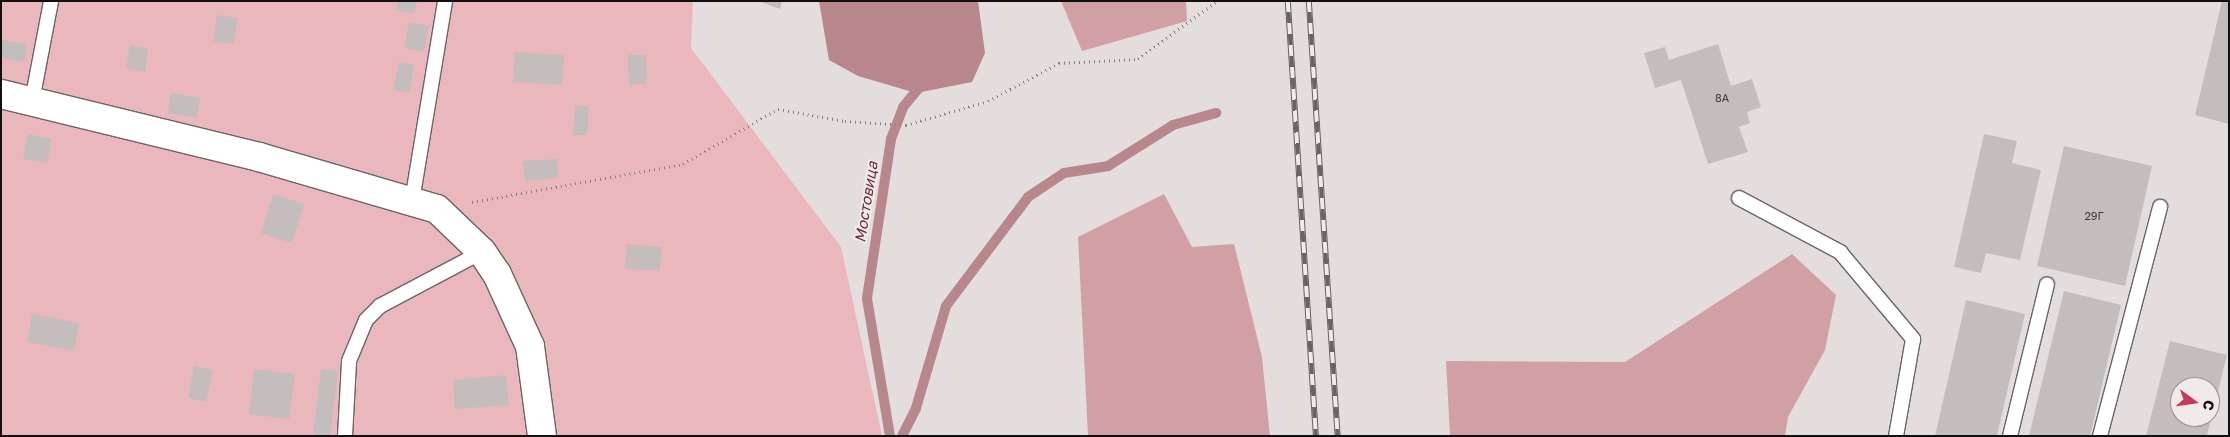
<!DOCTYPE html>
<meta charset="utf-8">
<style>
body{margin:0}
#map{position:relative;width:2230px;height:437px;overflow:hidden;background:#e4ddde;font-family:"Golos Text",sans-serif}
div>[style]{position:absolute}
.green>*{inset:0;background:#eab7bc}
.forest>*{inset:0;background:#d1a0a5}
.water>*{inset:0;background:#b7878c}
.stream>*{height:10px;margin:-5px;padding:0 5px;transform-origin:5px;border-radius:5px;background:#b7878c}
.building>*{inset:0;background:#c3bdbd}
.path>*{height:3px;margin-top:-1.5px;transform-origin:0;background:repeating-linear-gradient(90deg,#868181 0 1px,transparent 0 5px)}
.roads{filter:drop-shadow(1px 0 #6a6464) drop-shadow(-1px 0 #6a6464) drop-shadow(0 1px #6a6464) drop-shadow(0 -1px #6a6464)}
.service>*{height:14px;margin:-7px;padding:0 7px;transform-origin:7px;border-radius:7px;background:#fff}
.minor>*{height:28px;margin:-14px;padding:0 14px;transform-origin:14px;border-radius:14px;background:#fff}
.rail>*{height:5.5px;margin-top:-2.75px;transform-origin:0;background:repeating-linear-gradient(90deg,#f1eaeb 0 11px,#686464 0 22px);box-sizing:border-box;border-block:1px solid #686464}
span{translate:-50% -50%;white-space:nowrap;text-align:center;line-height:1.15;-webkit-text-stroke:4px #f1eaeb;paint-order:stroke}
.number-label{font-size:11px;color:#3e3a3a}
.number-label span{-webkit-text-stroke-width:0}
.water-label{font-size:15px;color:#692c36;font-style:italic}
.frame{position:absolute;inset:0;border:2px solid #110f0f;pointer-events:none}
.north{position:absolute;left:2170px;top:377px;width:50px;height:50px;box-sizing:border-box;background:#f1eaeb;border:1px solid #979293;border-radius:50%;rotate:104deg;font-size:14px;font-weight:700;line-height:20px;text-align:center;color:#110f0f}
.north::after{content:'';display:block;margin:auto;width:18px;height:22px;background:#c73758;clip-path:polygon(50% 0,100% 100%,50% 72%,0 100%)}
</style>
<div id="map">
<div class="green">
<i style="clip-path:polygon(1px 1px,693px 1px,691px 48px,841px 247px,882px 436px,1px 436px)"></i>
</div>
<div class="forest">
<i style="clip-path:polygon(1061px 1px,1186px 1px,1187px 21px,1082px 51px)"></i>
<i style="clip-path:polygon(1164px 194px,1192px 247px,1234px 244px,1262px 357px,1270px 436px,1088px 436px,1078px 237px)"></i>
<i style="clip-path:polygon(1792px 254px,1836px 295px,1825px 350px,1788px 417px,1785px 436px,1450px 436px,1446px 361px,1625px 362px)"></i>
</div>
<div class="water">
<i style="clip-path:polygon(819px 1px,978px 1px,985px 53px,972px 82px,916px 93px,858px 76px,829px 60px)"></i>
</div>
<div class="stream">
<i style="left:890px;top:436px;width:140px;rotate:-99.5deg"></i>
<i style="left:867px;top:298px;width:161px;rotate:-81.4deg"></i>
<i style="left:891px;top:139px;width:34px;rotate:-69deg"></i>
<i style="left:903px;top:107px;width:31px;rotate:-50deg"></i>
<i style="left:902px;top:436px;width:31px;rotate:-63deg"></i>
<i style="left:916px;top:408px;width:106px;rotate:-73.6deg"></i>
<i style="left:946px;top:306px;width:136px;rotate:-53deg"></i>
<i style="left:1028px;top:197px;width:43px;rotate:-33.7deg"></i>
<i style="left:1064px;top:173px;width:45px;rotate:-9deg"></i>
<i style="left:1108px;top:166px;width:77px;rotate:-32.2deg"></i>
<i style="left:1173px;top:125px;width:45px;rotate:-15.6deg"></i>
</div>
<div class="building">
<i style="clip-path:polygon(398px 1px,417px 1px,414px 14px,396px 10px)"></i>
<i style="clip-path:polygon(758px 1px,782px 1px,780px 9px)"></i>
<i style="clip-path:polygon(2222px 1px,2229px 1px,2229px 124px,2195px 115px)"></i>
<i style="clip-path:polygon(217px 15px,238px 18px,233px 44px,213px 41px)"></i>
<i style="clip-path:polygon(409px 22px,429px 26px,424px 52px,404px 48px)"></i>
<i style="clip-path:polygon(1px 40px,27px 44px,25px 62px,1px 58px)"></i>
<i style="clip-path:polygon(1718px 44px,1731px 86px,1752px 79px,1761px 107px,1747px 112px,1750px 123px,1739px 127px,1748px 152px,1708px 164px,1681px 80px,1655px 88px,1644px 53px,1665px 47px,1669px 60px)"></i>
<i style="clip-path:polygon(130px 45px,148px 48px,145px 72px,126px 68px)"></i>
<i style="clip-path:polygon(515px 52px,564px 55px,562px 85px,513px 82px)"></i>
<i style="clip-path:polygon(628px 55px,646px 55px,647px 84px,629px 85px)"></i>
<i style="clip-path:polygon(399px 62px,414px 65px,409px 93px,393px 90px)"></i>
<i style="clip-path:polygon(171px 93px,200px 98px,197px 118px,168px 113px)"></i>
<i style="clip-path:polygon(575px 105px,589px 106px,587px 135px,573px 135px)"></i>
<i style="clip-path:polygon(28px 134px,52px 139px,47px 163px,23px 159px)"></i>
<i style="clip-path:polygon(1984px 134px,2017px 141px,2012px 163px,2041px 170px,2020px 260px,1986px 253px,1981px 273px,1954px 267px)"></i>
<i style="clip-path:polygon(2064px 146px,2152px 166px,2125px 286px,2037px 266px)"></i>
<i style="clip-path:polygon(557px 159px,558px 178px,525px 181px,523px 161px)"></i>
<i style="clip-path:polygon(273px 194px,304px 204px,292px 243px,261px 233px)"></i>
<i style="clip-path:polygon(627px 244px,662px 247px,660px 271px,625px 269px)"></i>
<i style="clip-path:polygon(2064px 291px,2121px 305px,2090px 436px,2029px 436px)"></i>
<i style="clip-path:polygon(1966px 300px,2025px 314px,1997px 436px,1935px 436px)"></i>
<i style="clip-path:polygon(32px 314px,79px 323px,74px 351px,27px 342px)"></i>
<i style="clip-path:polygon(evenodd,2170px 341px,2227px 355px,2207px 436px,2146px 436px,2170px 341px,2180px 387px,2210px 387px,2210px 417px,2180px 417px,2180px 387px)"></i>
<i style="clip-path:polygon(194px 366px,213px 370px,206px 402px,188px 398px)"></i>
<i style="clip-path:polygon(254px 369px,295px 374px,289px 419px,249px 414px)"></i>
<i style="clip-path:polygon(321px 369px,338px 371px,330px 436px,313px 436px)"></i>
<i style="clip-path:polygon(506px 375px,509px 405px,455px 409px,453px 380px)"></i>
</div>
<div class="path">
<i style="left:472px;top:202px;width:214px;rotate:-10.2deg"></i>
<i style="left:683px;top:164px;width:110px;rotate:-30.1deg"></i>
<i style="left:778px;top:109px;width:68px;rotate:10.2deg"></i>
<i style="left:845px;top:121px;width:61px;rotate:3.8deg"></i>
<i style="left:906px;top:125px;width:85px;rotate:-16.3deg"></i>
<i style="left:988px;top:101px;width:81px;rotate:-28.2deg"></i>
<i style="left:1059px;top:63px;width:79px;rotate:-2.9deg"></i>
<i style="left:1138px;top:59px;width:98px;rotate:-36.3deg"></i>
</div>
<div class="roads">
<div class="service">
<i style="left:32px;top:101px;width:102px;rotate:-79.2deg"></i>
<i style="left:1739px;top:198px;width:115px;rotate:28.1deg"></i>
<i style="left:1840px;top:252px;width:114px;rotate:50deg"></i>
<i style="left:1913px;top:339px;width:98px;rotate:99.9deg"></i>
<i style="left:412px;top:201px;width:203px;rotate:-80.6deg"></i>
<i style="left:345px;top:436px;width:75px;rotate:-86.9deg"></i>
<i style="left:349px;top:361px;width:44px;rotate:-67.5deg"></i>
<i style="left:366px;top:320px;width:20px;rotate:-45deg"></i>
<i style="left:380px;top:306px;width:115px;rotate:-27.9deg"></i>
<i style="left:2010px;top:436px;width:156px;rotate:-76.3deg"></i>
<i style="left:2100px;top:436px;width:237px;rotate:-75.3deg"></i>
</div>
<div class="minor">
<i style="left:1px;top:94px;width:266px;rotate:13.7deg"></i>
<i style="left:259px;top:157px;width:185px;rotate:16.3deg"></i>
<i style="left:437px;top:209px;width:62px;rotate:43.7deg"></i>
<i style="left:482px;top:252px;width:27px;rotate:56deg"></i>
<i style="left:497px;top:274px;width:79px;rotate:65.4deg"></i>
<i style="left:530px;top:346px;width:91px;rotate:82.4deg"></i>
</div>
</div>
<div class="rail">
<i style="left:1288px;top:1px;width:436px;rotate:86.3deg"></i>
<i style="left:1309px;top:1px;width:436px;rotate:86.2deg"></i>
</div>
<div class="number-label">
<span style="left:1722px;top:98px">8А</span>
<span style="left:2094px;top:216px">29Г</span>
</div>
<div class="water-label">
<span style="left:866px;top:202px;rotate:-81deg">Мостовица</span>
</div>
<div class="frame"></div>
<div class="north">С</div>
</div>
